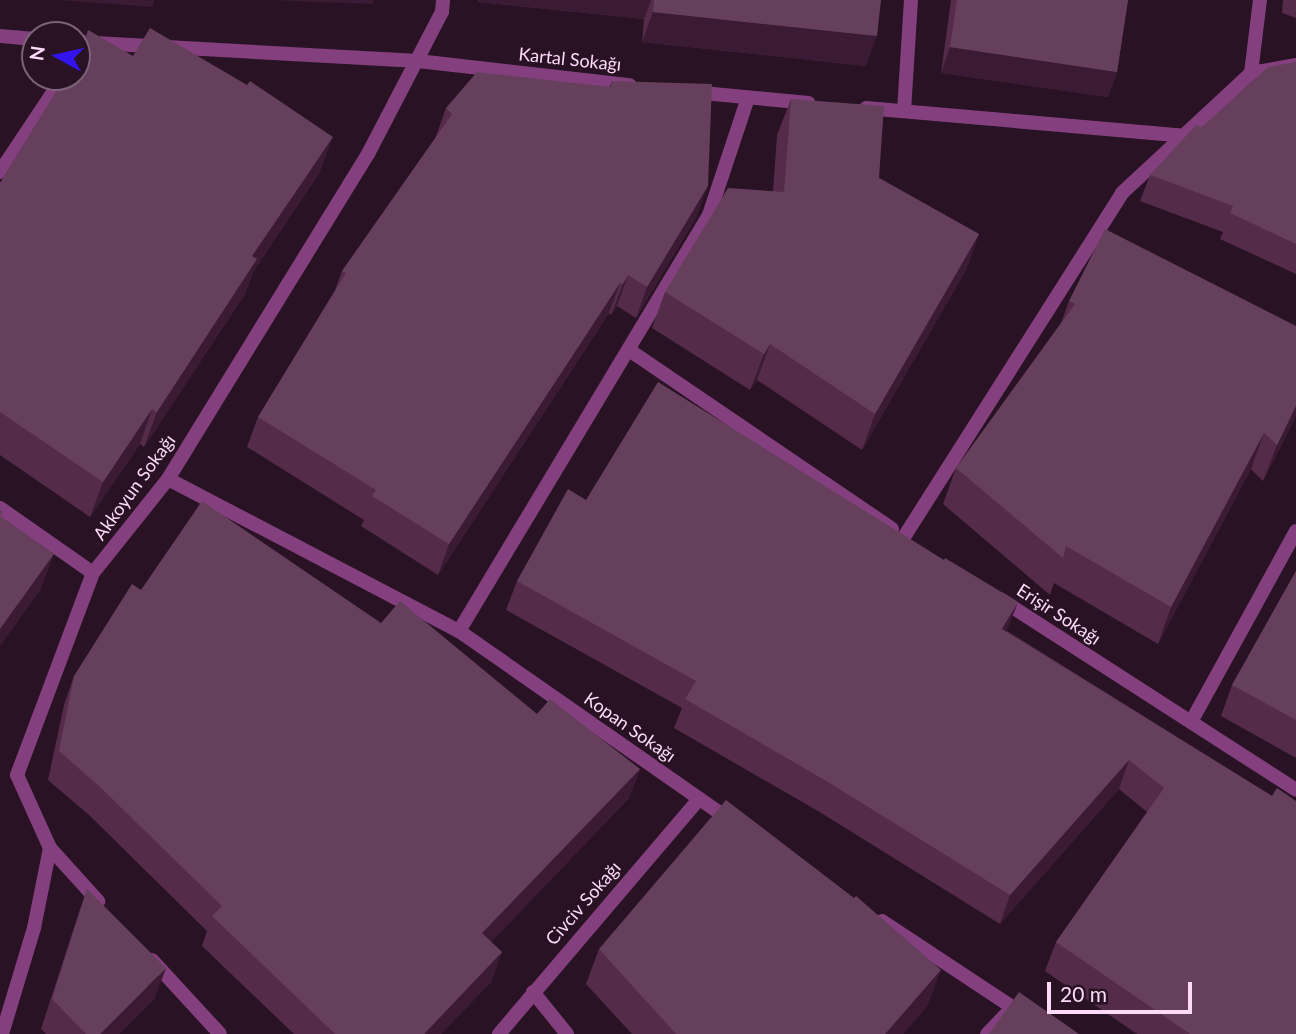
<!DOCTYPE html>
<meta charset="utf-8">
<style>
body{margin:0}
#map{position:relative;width:1296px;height:1034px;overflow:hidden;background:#281223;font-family:Lato,sans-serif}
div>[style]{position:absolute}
.street>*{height:14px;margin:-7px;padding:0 7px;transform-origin:7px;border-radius:7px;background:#84407e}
.wall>*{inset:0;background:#542c4a}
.shaded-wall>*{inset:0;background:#3b1a33}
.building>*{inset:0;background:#663f5d}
span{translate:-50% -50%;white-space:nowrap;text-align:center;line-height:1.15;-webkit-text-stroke:5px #281223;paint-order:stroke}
.street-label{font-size:18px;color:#fddaf7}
.north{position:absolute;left:21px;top:21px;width:70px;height:70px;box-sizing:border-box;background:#281223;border:2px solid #7d6278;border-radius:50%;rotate:278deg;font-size:19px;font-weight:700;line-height:28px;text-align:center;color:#fddaf7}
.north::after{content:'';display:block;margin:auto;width:24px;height:32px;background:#3413f1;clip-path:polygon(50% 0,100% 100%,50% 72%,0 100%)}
.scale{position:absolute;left:1047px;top:982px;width:145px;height:32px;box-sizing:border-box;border:4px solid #fddaf7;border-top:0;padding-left:9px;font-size:21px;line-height:24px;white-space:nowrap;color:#fddaf7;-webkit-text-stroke:5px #281223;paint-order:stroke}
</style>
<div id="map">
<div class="street">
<i style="left:0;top:36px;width:35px;rotate:5deg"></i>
<i style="left:77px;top:42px;width:342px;rotate:3.2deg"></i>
<i style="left:418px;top:61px;width:213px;rotate:6.5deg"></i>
<i style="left:1251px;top:73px;width:74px;rotate:-83deg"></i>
<i style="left:692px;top:92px;width:117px;rotate:5.4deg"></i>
<i style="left:866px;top:108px;width:319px;rotate:5deg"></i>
<i style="left:904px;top:111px;width:111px;rotate:-86.4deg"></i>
<i style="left:0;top:172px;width:114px;rotate:-56.4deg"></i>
<i style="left:629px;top:350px;width:318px;rotate:34.2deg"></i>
<i style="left:168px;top:479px;width:328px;rotate:27.6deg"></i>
<i style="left:459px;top:631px;width:332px;rotate:34.9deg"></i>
<i style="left:0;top:508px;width:113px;rotate:35deg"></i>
<i style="left:904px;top:537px;width:407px;rotate:-57.6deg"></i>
<i style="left:1122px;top:193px;width:176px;rotate:-42.9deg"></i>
<i style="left:1251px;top:73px;width:46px;rotate:-10.1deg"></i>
<i style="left:1000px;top:599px;width:352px;rotate:32.8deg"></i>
<i style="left:459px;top:631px;width:485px;rotate:-59deg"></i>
<i style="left:709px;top:215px;width:123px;rotate:-71.6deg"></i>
<i style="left:1191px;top:722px;width:218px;rotate:-61.2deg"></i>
<i style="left:50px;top:848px;width:72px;rotate:47.8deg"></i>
<i style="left:882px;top:921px;width:205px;rotate:33.5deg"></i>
<i style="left:152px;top:960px;width:100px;rotate:47.4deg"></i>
<i style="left:533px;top:992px;width:54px;rotate:51deg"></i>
<i style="left:2px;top:1034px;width:111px;rotate:-73.2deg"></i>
<i style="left:34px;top:928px;width:82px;rotate:-78.7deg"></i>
<i style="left:50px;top:848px;width:80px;rotate:-114.3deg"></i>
<i style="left:17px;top:775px;width:216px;rotate:-69.4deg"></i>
<i style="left:93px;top:573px;width:120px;rotate:-51.4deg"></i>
<i style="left:168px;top:479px;width:382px;rotate:-58.4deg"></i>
<i style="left:368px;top:154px;width:160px;rotate:-62.5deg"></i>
<i style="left:442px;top:12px;width:12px;rotate:-85deg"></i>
<i style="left:499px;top:1034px;width:309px;rotate:-49.6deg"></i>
<i style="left:987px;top:1034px;width:30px;rotate:-46deg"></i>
</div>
<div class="wall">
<i style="clip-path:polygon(478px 0,881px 0,866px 66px,642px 42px,644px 19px,478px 2px)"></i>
<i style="clip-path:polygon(951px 0,1128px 0,1117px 72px,1108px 97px,941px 73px)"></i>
<i style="clip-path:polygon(1283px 0,1296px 0,1296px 18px,1282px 13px)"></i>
<i style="clip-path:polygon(88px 30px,320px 172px,253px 272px,245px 294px,144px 447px,140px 444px,90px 517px,0 455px,0 183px,79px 55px)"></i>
<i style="clip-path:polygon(1296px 62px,1296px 274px,1220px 239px,1223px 232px,1140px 201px,1150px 175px,1202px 127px)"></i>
<i style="clip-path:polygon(612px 81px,697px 216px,636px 318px,617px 306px,611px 315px,609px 313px,438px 575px,361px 526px,364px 520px,247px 447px,258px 417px,335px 290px,342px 271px,435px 139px,446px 108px,609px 87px)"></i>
<i style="clip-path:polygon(791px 99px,879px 178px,979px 234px,966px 270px,862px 450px,757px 380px,750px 390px,652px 328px,665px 292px,773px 191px,777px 135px)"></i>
<i style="clip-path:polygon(1069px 301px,1296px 416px,1263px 481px,1251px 469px,1158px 644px,1054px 583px,1050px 595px,943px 504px,956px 468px,1061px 323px)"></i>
<i style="clip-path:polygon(586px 500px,1007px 631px,1272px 796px,1296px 1034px,1137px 1034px,1045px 971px,1056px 942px,1147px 812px,1119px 789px,1000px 924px,818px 811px,674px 728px,682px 708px,506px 610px,517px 581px)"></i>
<i style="clip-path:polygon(1296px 571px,1296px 758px,1221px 716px,1232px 685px)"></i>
<i style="clip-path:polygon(141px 590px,381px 623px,537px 714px,640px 769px,629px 798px,491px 942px,502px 952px,491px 982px,441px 1034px,294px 1034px,202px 946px,207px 931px,89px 815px,48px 780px,64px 705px,74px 676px)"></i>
<i style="clip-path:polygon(87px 889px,155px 998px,119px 1034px,46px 1034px,41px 1029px,77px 918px)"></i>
<i style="clip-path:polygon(599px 949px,928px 1005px,903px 1034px,632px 1034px,586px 984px)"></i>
</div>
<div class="shaded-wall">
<i style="clip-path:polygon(57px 0,155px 0,152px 7px)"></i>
<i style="clip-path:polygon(267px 0,374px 0,372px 4px)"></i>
<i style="clip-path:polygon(479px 0,651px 0,644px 19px,478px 2px)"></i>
<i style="clip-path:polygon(653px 12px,877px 36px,866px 66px,642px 42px)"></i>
<i style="clip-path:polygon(950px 47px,1117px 72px,1108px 97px,941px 73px)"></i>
<i style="clip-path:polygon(333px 137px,320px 172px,253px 272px,245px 294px,144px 447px,157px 412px,252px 256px)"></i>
<i style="clip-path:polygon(708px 186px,697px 216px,636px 318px,647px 287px)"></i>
<i style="clip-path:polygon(979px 234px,966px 270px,862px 450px,875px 414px)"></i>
<i style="clip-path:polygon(628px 275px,617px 306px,611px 315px,623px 284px)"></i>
<i style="clip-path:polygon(620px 283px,609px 313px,438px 575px,449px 544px)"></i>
<i style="clip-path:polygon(770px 344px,757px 380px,750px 390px,764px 354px)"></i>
<i style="clip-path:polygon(1296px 406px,1296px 416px,1263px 481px,1277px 445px)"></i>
<i style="clip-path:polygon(152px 409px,140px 444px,90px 517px,103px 482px)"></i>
<i style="clip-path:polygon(1264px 433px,1251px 469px,1158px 644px,1171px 607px)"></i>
<i style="clip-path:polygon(54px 554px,41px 589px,0 646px,0 629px)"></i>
<i style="clip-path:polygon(1018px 602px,1007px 631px,992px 658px,1002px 629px)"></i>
<i style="clip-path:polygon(1129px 760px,1119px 789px,1000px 924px,1010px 895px)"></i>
<i style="clip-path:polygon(640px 769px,629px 798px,471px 963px,482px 933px)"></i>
<i style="clip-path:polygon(502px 952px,491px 982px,441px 1034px,424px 1034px)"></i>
<i style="clip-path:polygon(166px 968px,155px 998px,119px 1034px,100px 1034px)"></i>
<i style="clip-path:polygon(941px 970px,928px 1005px,903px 1034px,885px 1034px)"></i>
</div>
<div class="building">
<i style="clip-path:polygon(654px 0,881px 0,877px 36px,653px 12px)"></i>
<i style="clip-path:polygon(957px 0,1128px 0,1117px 72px,950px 47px)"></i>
<i style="clip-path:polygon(150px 28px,247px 85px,250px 81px,333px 137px,252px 256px,257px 259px,157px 412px,152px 409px,103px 482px,0 412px,0 183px,65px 77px,77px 77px,77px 58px,84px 48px,88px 30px,133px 56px)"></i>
<i style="clip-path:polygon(1296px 62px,1296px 244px,1230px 213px,1233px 206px,1150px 175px,1196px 125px,1202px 127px,1268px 67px)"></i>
<i style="clip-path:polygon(477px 72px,611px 87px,612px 81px,712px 84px,708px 186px,647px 287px,628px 275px,623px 284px,620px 283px,449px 544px,372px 496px,376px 490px,258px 417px,346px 273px,342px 271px,452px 114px,446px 108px)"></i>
<i style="clip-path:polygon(791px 99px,884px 106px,879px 178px,979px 234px,875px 414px,770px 344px,764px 354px,665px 292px,728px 188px,784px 192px)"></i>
<i style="clip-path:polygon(1105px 229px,1296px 326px,1296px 406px,1277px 445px,1264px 433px,1171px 607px,1066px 546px,1063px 558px,956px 468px,1075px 304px,1069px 301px)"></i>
<i style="clip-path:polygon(658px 382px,944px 560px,945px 558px,1018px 602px,1002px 629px,1272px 796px,1277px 788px,1296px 801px,1296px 1034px,1190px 1034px,1056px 942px,1164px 788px,1129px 760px,1010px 895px,828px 782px,685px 699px,696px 681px,517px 581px,568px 489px,586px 500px)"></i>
<i style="clip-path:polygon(202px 501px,381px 623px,400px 601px,537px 714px,550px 699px,640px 769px,482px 933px,502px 952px,424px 1034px,335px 1034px,212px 916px,222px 906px,99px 786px,59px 751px,74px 676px,132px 584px,141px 590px)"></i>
<i style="clip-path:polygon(0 510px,3px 512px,0 516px,54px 554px,0 629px)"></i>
<i style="clip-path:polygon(1296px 571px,1296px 720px,1232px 685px)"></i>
<i style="clip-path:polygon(726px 800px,854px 898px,856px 896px,941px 970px,885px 1034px,676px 1034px,599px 949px)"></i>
<i style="clip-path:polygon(87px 889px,166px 968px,100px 1034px,86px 1034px,52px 999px)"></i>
<i style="clip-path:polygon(1019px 992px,1079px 1034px,989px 1034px)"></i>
</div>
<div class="street-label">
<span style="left:570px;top:59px;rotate:6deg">Kartal Sokağı</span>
<span style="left:134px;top:487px;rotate:-54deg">Akkoyun Sokağı</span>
<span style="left:1059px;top:614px;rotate:33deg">Erişir Sokağı</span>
<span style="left:630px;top:727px;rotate:35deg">Kopan Sokağı</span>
<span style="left:583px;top:903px;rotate:-49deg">Civciv Sokağı</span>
</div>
<div class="north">N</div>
<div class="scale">20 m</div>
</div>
